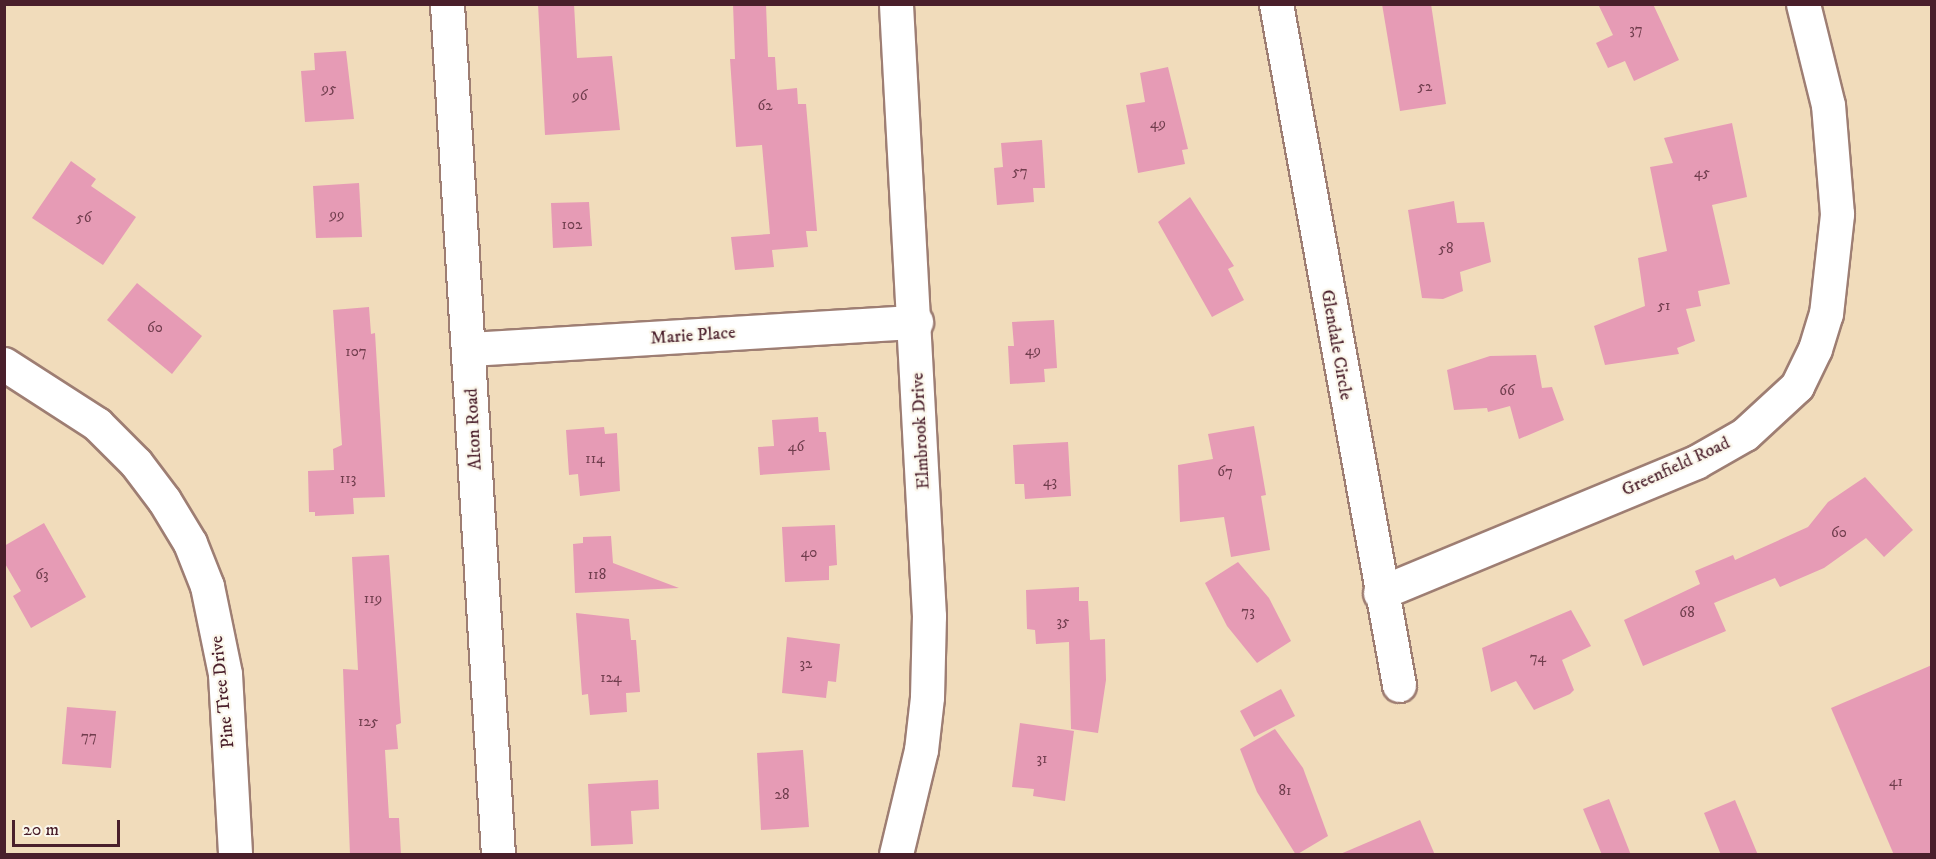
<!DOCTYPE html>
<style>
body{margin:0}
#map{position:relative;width:1936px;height:859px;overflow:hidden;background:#f1dcbb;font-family:"IM FELL DW Pica",serif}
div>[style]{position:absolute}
.building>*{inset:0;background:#e69bb5}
.roads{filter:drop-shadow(2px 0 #9e7e73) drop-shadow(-2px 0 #9e7e73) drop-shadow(0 2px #9e7e73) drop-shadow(0 -2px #9e7e73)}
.minor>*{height:33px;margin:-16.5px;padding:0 16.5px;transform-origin:16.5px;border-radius:16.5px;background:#fff}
span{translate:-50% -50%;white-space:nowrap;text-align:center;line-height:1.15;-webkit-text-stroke:4.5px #fbf7ec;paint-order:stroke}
.number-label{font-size:15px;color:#713e4e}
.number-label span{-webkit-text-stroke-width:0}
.street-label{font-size:18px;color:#4a1f2b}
.frame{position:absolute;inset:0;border:6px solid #4a1f2b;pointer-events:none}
.scale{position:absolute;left:12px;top:820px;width:108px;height:27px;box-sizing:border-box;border:3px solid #4a1f2b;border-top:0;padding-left:8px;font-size:18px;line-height:21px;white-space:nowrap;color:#4a1f2b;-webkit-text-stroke:4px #fbf7ec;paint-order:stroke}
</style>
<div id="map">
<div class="building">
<i style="clip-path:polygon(538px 4px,574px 4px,577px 58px,612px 56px,620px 130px,545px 135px)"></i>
<i style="clip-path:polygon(733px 4px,766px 4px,768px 57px,775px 57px,777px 90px,797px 88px,798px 104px,806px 104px,817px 231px,806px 231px,808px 247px,772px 250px,774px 267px,735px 270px,731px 237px,770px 234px,762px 145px,736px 147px,730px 59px,735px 59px)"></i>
<i style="clip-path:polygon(1382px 4px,1431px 4px,1446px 104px,1400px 111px)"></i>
<i style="clip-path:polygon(1598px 4px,1653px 4px,1679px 60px,1634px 81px,1625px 61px,1608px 68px,1596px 43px,1613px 35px)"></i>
<i style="clip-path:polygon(346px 51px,354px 119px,305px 122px,301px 71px,315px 70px,314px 53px)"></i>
<i style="clip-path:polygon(1168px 67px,1188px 149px,1182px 150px,1185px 164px,1138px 173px,1126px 105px,1145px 102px,1140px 73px)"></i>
<i style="clip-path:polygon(1732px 123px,1747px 197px,1712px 205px,1730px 284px,1698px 291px,1701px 306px,1686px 309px,1695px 341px,1677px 348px,1679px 354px,1605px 365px,1594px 326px,1645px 306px,1638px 258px,1667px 251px,1650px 167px,1673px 163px,1664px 138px)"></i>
<i style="clip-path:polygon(1042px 140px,1045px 188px,1033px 188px,1034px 202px,997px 205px,994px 168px,1003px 167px,1001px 143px)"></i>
<i style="clip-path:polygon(71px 161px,96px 179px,91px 186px,136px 217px,103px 265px,32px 218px)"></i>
<i style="clip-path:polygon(359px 183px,362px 237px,316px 238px,313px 186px)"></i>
<i style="clip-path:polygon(1190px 197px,1234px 266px,1228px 269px,1244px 300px,1212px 317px,1158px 222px)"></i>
<i style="clip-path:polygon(1454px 201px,1457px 223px,1484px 222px,1491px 262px,1460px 272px,1463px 291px,1443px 299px,1422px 298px,1408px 210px)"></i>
<i style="clip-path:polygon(589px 202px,592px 246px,553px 248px,551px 203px)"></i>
<i style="clip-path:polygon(137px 283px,202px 336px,172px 374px,107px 320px)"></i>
<i style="clip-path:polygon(369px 307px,371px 334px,375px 333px,385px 497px,353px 498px,354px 514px,315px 516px,315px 512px,309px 512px,308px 471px,334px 470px,333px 449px,342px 445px,333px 310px)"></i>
<i style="clip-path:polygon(1054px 320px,1057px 368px,1044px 369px,1045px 382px,1010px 384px,1008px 346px,1014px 346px,1012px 322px)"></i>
<i style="clip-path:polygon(1536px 355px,1542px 388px,1552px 387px,1564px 420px,1519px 439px,1510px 406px,1488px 412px,1487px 408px,1454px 410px,1447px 370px,1490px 356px)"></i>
<i style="clip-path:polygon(818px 417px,819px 432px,826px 432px,830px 470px,760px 475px,758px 447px,774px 446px,772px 420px)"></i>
<i style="clip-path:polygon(1254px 426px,1266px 495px,1261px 496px,1270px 550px,1231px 557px,1224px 517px,1180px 522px,1178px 465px,1213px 459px,1208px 434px)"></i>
<i style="clip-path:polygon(604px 427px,605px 434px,617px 433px,620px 491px,580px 496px,578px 474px,569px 475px,566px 430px)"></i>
<i style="clip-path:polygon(1068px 442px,1071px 496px,1025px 499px,1024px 484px,1015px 484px,1013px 445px)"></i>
<i style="clip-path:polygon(1865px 477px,1913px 530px,1884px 557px,1866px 538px,1824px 568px,1780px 587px,1775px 578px,1714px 603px,1726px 631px,1643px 666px,1624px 620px,1700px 584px,1695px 571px,1733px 555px,1735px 560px,1808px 527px,1828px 502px)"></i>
<i style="clip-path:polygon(44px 523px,86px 597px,31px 628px,13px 596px,21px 591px,4px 562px,4px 546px)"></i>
<i style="clip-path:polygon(835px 525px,837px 565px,829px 566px,829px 580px,785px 582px,782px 527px)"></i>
<i style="clip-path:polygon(611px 536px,613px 563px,679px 588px,575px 593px,573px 544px,583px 543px,583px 537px)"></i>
<i style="clip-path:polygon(389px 555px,401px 723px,396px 725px,398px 749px,385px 750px,389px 818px,399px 818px,401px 855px,350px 855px,343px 669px,358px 670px,352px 557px)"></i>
<i style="clip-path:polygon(1238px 562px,1269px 598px,1291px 641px,1257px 663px,1227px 626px,1205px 583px)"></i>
<i style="clip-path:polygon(1079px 587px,1079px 601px,1088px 601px,1090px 640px,1105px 639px,1106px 680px,1098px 733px,1071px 729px,1069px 642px,1036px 644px,1035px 630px,1027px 629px,1026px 590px)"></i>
<i style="clip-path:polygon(1571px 610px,1591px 646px,1562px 660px,1574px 690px,1570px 694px,1534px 710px,1516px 681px,1491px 692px,1482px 648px)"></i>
<i style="clip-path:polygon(576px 613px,629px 619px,631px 640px,636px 640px,640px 692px,626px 693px,627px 712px,590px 715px,588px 694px,582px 695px)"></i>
<i style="clip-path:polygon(787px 637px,840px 644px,836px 682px,828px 681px,826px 698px,782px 693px)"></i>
<i style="clip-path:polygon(1932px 665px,1932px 855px,1894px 855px,1831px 708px)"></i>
<i style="clip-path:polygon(1281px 689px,1295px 716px,1254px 737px,1240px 711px)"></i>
<i style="clip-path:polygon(67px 707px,116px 711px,111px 768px,62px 764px)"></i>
<i style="clip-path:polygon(1020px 723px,1074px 731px,1065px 801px,1033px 796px,1034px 789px,1012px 787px)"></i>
<i style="clip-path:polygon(1275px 729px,1303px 768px,1328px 836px,1296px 855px,1257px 792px,1240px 749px)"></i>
<i style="clip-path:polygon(803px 750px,809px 827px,761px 830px,757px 753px)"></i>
<i style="clip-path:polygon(658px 780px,659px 809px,631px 811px,633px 844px,591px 846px,588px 784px)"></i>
<i style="clip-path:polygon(1609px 799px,1631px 855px,1602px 855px,1583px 809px)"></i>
<i style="clip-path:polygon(1735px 800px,1758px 855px,1721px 855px,1704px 813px)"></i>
<i style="clip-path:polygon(1420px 820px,1435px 855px,1338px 855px)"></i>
</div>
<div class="roads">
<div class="minor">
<i style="left:447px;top:4px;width:852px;rotate:86.57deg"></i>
<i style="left:1276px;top:4px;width:692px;rotate:79.76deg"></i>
<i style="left:470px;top:349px;width:447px;rotate:-3.5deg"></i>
<i style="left:4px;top:364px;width:111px;rotate:32.8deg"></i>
<i style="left:97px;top:424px;width:55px;rotate:45deg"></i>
<i style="left:136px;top:463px;width:46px;rotate:52.9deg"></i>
<i style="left:164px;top:500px;width:50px;rotate:58.8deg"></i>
<i style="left:190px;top:543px;width:46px;rotate:68.4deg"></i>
<i style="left:207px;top:586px;width:90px;rotate:78.4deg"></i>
<i style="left:225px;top:674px;width:180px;rotate:86.8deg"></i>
<i style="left:1380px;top:593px;width:342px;rotate:-22.5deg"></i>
<i style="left:1696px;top:462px;width:56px;rotate:-29.7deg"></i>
<i style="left:1745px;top:434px;width:71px;rotate:-42.7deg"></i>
<i style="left:1797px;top:386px;width:41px;rotate:-64.1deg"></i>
<i style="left:1815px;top:349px;width:37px;rotate:-73deg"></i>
<i style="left:1826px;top:314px;width:101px;rotate:-83.7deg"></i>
<i style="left:1837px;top:214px;width:109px;rotate:-94.7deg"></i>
<i style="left:1828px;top:105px;width:104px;rotate:-103.9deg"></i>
<i style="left:896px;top:854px;width:107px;rotate:-76.5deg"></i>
<i style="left:921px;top:750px;width:53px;rotate:-83.5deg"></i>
<i style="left:927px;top:697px;width:81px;rotate:-88.6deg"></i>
<i style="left:929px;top:616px;width:613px;rotate:-93.09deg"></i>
</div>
</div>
<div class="number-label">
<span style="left:1636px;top:30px">37</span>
<span style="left:1425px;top:87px">52</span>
<span style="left:329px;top:89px">95</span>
<span style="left:580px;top:96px">96</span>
<span style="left:765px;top:106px">62</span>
<span style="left:1158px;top:124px">49</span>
<span style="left:1020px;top:172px">57</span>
<span style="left:1702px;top:173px">45</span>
<span style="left:337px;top:215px">99</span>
<span style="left:84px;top:218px">56</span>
<span style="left:572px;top:225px">102</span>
<span style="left:1446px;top:249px">58</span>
<span style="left:1664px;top:306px">51</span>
<span style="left:155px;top:328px">60</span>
<span style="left:1033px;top:351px">49</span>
<span style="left:356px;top:352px">107</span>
<span style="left:1507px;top:391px">66</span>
<span style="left:796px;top:447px">46</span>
<span style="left:595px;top:459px">114</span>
<span style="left:1225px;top:472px">67</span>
<span style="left:348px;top:479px">113</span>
<span style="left:1050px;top:482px">43</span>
<span style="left:1839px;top:533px">60</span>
<span style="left:809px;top:553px">40</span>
<span style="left:42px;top:575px">63</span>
<span style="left:597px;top:575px">118</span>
<span style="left:373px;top:599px">119</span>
<span style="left:1248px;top:612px">73</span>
<span style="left:1687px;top:613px">68</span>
<span style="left:1063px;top:622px">35</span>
<span style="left:1538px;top:658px">74</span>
<span style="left:806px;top:664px">32</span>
<span style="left:611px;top:678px">124</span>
<span style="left:368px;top:722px">125</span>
<span style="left:89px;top:737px">77</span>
<span style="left:1042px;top:759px">31</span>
<span style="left:1896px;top:782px">41</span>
<span style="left:1285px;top:791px">81</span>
<span style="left:782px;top:795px">28</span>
</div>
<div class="street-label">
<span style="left:693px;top:336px;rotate:-4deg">Marie Place</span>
<span style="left:1336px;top:345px;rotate:80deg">Glendale Circle</span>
<span style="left:474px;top:429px;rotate:-93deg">Alton Road</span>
<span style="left:921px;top:431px;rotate:-93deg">Elmbrook Drive</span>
<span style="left:1676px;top:467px;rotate:-25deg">Greenfield Road</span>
<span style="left:223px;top:692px;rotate:-96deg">Pine Tree Drive</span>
</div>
<div class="frame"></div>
<div class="scale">20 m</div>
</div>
